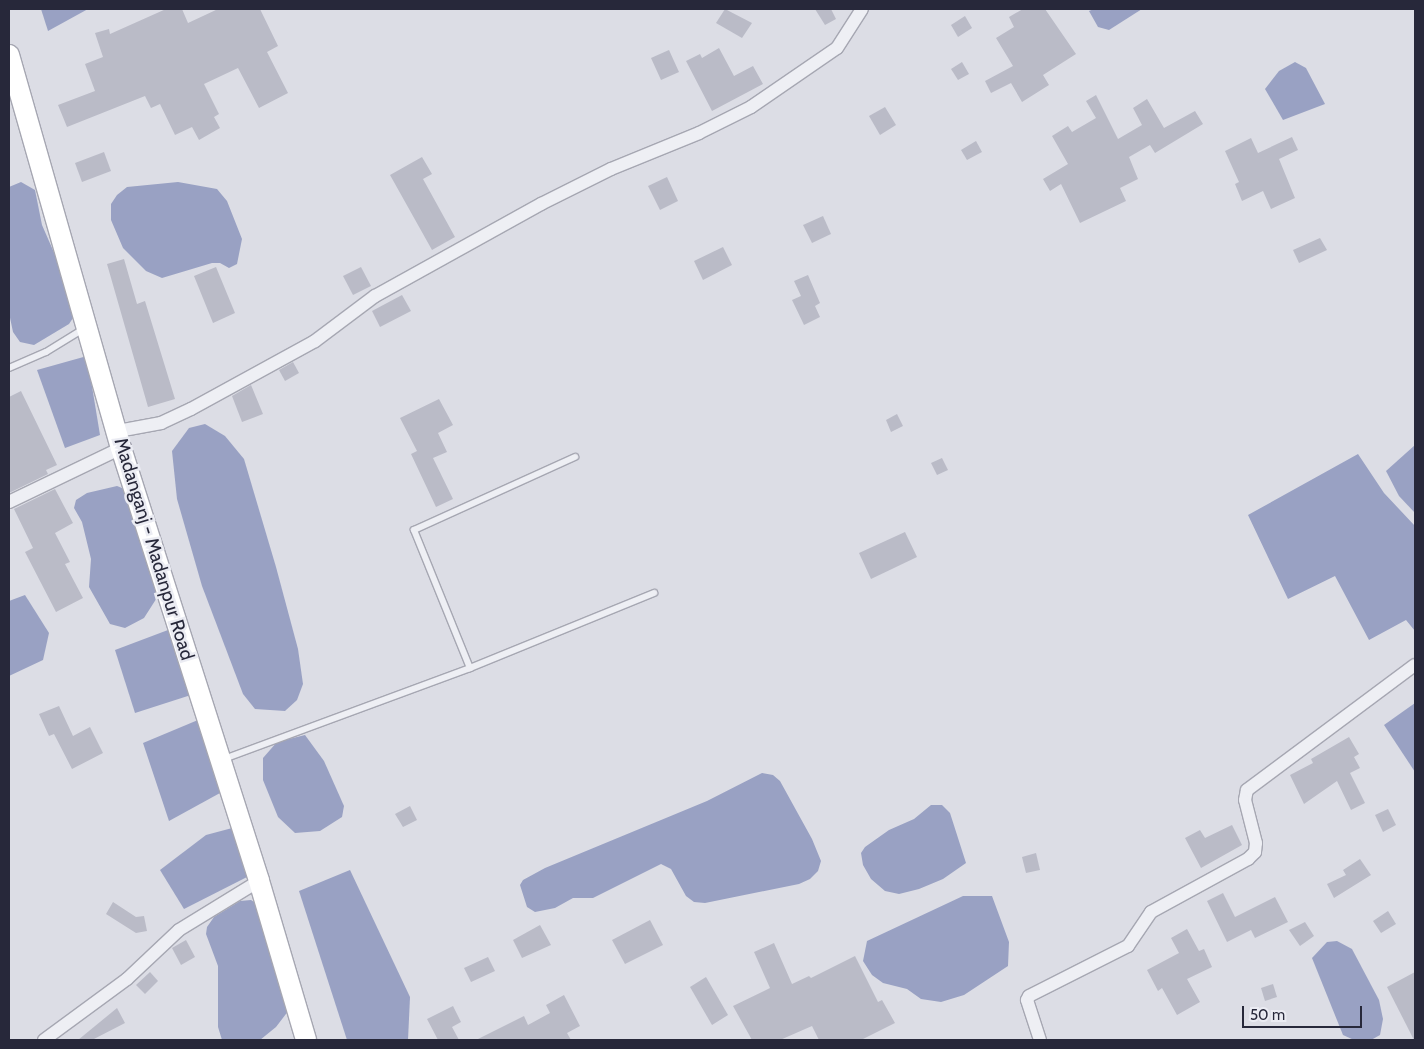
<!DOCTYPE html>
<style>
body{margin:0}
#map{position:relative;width:1424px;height:1049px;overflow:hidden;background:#dcdde5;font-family:Cabin,sans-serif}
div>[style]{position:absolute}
.water>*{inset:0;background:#99a1c3}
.building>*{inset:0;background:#babbc7}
.roads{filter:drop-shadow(1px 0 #a6a7b2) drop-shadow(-1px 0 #a6a7b2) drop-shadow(0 1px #a6a7b2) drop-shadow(0 -1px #a6a7b2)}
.service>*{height:6px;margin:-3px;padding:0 3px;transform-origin:3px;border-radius:3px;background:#eeeff4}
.minor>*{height:12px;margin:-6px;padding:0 6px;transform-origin:6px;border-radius:6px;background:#eeeff4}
.primary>*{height:20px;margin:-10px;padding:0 10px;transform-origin:10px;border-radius:10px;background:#fff}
span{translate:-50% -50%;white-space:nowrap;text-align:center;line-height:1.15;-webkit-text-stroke:5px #ebecf3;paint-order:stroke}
.street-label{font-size:19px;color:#27283a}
.frame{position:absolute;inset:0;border:10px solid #27283a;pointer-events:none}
.scale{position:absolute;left:1242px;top:1006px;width:120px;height:22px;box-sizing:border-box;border:2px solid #27283a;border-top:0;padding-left:6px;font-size:15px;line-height:18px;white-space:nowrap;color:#27283a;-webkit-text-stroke:4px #ebecf3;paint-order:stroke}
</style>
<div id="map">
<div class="water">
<i style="clip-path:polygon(41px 9px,88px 9px,48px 31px)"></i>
<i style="clip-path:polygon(1094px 9px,1142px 9px,1109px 30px,1098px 27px,1089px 11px)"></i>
<i style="clip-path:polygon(1295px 62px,1306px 68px,1325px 104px,1283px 120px,1265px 89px,1279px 71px)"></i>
<i style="clip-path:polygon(21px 182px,35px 190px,42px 225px,66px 280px,75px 315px,69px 324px,34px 345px,20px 342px,13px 332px,9px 313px,9px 187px)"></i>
<i style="clip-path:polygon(178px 182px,217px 189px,227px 201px,242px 239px,237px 264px,229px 268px,220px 263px,212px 263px,162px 278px,146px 271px,123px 248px,111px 220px,111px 204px,117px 195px,127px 187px)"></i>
<i style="clip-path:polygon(87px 356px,100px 435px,65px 448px,37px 370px)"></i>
<i style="clip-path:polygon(205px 424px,225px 436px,244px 459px,276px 567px,298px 649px,303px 684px,297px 700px,285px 711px,255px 709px,243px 694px,202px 586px,177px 499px,172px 451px,189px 428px)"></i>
<i style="clip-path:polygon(1415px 445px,1415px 513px,1399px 496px,1386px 471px)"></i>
<i style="clip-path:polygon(1358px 454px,1384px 493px,1415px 526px,1415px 631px,1406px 620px,1369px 640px,1335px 576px,1288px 599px,1248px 515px)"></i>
<i style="clip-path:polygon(117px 486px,127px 490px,160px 593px,144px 618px,125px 628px,110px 624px,89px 587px,91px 559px,82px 522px,74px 508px,76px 500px,87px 493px)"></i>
<i style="clip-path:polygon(25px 595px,49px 633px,43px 660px,9px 676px,9px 601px)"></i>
<i style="clip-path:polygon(168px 630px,194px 694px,135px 713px,115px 650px)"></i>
<i style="clip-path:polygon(1415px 703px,1415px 772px,1384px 725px)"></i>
<i style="clip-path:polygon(198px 720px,220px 793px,169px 821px,143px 743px)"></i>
<i style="clip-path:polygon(305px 735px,324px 761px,344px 806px,342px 817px,320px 831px,295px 833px,278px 817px,263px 780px,263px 758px,277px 742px)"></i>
<i style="clip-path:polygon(762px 773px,773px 775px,780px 781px,812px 839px,821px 861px,818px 871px,810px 879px,799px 884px,705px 903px,694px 902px,686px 896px,671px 869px,661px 864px,593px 898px,573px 898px,555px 908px,535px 912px,527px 907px,520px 885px,523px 880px,545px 868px,707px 801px)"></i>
<i style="clip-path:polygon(931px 805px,942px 805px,950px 813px,966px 863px,943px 879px,919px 889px,899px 894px,885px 891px,871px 879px,863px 865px,861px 853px,865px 847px,889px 830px,914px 819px)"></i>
<i style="clip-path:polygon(236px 827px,249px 876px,184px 909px,160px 870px,206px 835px)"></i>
<i style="clip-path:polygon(350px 870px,410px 997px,408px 1040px,347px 1040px,299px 891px)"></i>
<i style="clip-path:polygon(963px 896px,992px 896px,1009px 942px,1008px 966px,964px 995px,941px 1002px,921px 999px,907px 989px,883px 983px,872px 975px,863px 961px,867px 941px)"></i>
<i style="clip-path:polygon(251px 900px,257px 904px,289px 1010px,276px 1027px,260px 1040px,222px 1040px,218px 1027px,218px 966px,206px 934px,207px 927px,214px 917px,240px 901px)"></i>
<i style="clip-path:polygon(1337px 941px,1352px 949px,1379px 1000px,1383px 1019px,1380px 1035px,1371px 1040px,1354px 1040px,1343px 1035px,1312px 958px,1327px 942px)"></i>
</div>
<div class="building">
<i style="clip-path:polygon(166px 9px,182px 9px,188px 23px,218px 9px,260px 9px,278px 46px,267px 52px,288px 93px,259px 108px,238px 68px,204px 84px,219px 114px,214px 117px,220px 128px,199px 140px,192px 127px,175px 135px,160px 104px,151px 108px,145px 96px,67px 127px,58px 105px,95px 91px,85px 64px,103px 57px,95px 33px,109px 29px,110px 34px)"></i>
<i style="clip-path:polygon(725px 9px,752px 23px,742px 38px,716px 23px)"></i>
<i style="clip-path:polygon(815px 9px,831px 9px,836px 19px,825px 25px)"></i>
<i style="clip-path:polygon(1023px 9px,1045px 9px,1076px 54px,1043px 75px,1049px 85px,1022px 102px,1011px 83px,991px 93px,985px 81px,1013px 66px,996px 38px,1014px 27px,1009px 17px)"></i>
<i style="clip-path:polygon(965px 16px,972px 28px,958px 37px,951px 25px)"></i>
<i style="clip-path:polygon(719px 48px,734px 76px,753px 66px,763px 84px,712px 111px,686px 61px,700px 54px,702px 58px)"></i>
<i style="clip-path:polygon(669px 50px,679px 72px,661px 80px,651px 58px)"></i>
<i style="clip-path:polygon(962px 62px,969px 74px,958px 80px,951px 69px)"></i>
<i style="clip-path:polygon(1096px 95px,1118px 139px,1142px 125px,1133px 108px,1147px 99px,1164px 128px,1195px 111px,1203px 124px,1155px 153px,1150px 145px,1129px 157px,1138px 179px,1120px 188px,1126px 201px,1080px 223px,1061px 184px,1050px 191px,1043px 179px,1068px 164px,1052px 136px,1068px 126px,1072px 132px,1096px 118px,1086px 101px)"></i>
<i style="clip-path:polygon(885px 107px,896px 125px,880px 135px,869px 116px)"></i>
<i style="clip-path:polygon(1292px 137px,1298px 150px,1279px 159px,1295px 198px,1271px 209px,1263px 191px,1242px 201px,1235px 184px,1239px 182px,1225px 151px,1251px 138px,1258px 153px)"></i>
<i style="clip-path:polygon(976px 141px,982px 152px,967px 160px,961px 150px)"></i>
<i style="clip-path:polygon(104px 152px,111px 171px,82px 182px,75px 163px)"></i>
<i style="clip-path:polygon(422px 157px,432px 174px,423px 179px,455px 237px,432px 250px,390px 175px)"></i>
<i style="clip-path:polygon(667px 177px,678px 201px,660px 210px,648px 186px)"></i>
<i style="clip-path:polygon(823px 216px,831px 234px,812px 243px,803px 225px)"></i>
<i style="clip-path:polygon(1320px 238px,1327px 250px,1299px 263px,1293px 250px)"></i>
<i style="clip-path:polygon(723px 247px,732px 265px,703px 280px,694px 261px)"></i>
<i style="clip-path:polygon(124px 259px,137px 304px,145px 301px,175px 399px,148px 407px,107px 264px)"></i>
<i style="clip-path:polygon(216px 267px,235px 313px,213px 323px,194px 276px)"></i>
<i style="clip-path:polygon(361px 267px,371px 286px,353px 295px,343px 276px)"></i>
<i style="clip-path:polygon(808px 275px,820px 303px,815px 306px,820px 317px,804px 325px,792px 300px,801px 296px,794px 281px)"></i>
<i style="clip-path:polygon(402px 295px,411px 311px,380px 327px,372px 311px)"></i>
<i style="clip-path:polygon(293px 362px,299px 373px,285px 381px,279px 370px)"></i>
<i style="clip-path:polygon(251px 385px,263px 414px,242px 422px,232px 396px)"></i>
<i style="clip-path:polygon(21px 391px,57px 465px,46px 470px,48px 474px,9px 493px,9px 397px)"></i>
<i style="clip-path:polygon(439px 399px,453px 425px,438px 433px,447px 452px,433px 458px,453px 499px,436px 507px,411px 454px,417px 451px,400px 418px)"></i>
<i style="clip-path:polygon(897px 414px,903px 426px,891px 432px,886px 420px)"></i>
<i style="clip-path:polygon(942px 458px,948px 470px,937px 475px,931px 463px)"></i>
<i style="clip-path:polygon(55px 489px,73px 523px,55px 533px,70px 562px,65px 564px,83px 598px,56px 612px,25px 552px,33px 548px,14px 509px)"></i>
<i style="clip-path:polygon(905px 532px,917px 557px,871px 579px,859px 553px)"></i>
<i style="clip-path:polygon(59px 706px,73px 736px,90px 727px,103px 753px,72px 769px,54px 734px,49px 736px,39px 714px)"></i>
<i style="clip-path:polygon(1349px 737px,1359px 754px,1354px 757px,1360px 768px,1350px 773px,1365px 803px,1351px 810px,1337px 781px,1304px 804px,1290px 775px,1313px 763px,1311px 759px)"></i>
<i style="clip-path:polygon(410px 806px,417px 820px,403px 827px,395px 814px)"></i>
<i style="clip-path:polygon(1388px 809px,1396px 825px,1383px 832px,1375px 815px)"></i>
<i style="clip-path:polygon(1232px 825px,1242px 845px,1201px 868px,1185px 838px,1200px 830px,1205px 838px)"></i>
<i style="clip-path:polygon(1036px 853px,1040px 870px,1026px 873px,1022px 857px)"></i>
<i style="clip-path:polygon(1360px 859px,1371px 875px,1334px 898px,1327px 884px,1346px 875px,1343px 870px)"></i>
<i style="clip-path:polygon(1223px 893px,1235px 917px,1275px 897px,1288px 922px,1255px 938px,1251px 930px,1227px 942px,1207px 901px)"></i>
<i style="clip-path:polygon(113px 902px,136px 917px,144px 916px,147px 931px,136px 933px,106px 914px)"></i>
<i style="clip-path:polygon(1388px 911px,1396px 924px,1381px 933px,1373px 921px)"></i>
<i style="clip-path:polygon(650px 920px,663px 945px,625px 964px,612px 940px)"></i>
<i style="clip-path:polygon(1305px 922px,1314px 936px,1300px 946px,1289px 930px)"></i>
<i style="clip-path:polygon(540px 925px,551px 945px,522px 958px,513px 940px)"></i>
<i style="clip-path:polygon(1187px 929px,1199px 951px,1204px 949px,1212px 967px,1187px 979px,1200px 1002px,1177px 1015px,1162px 988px,1158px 991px,1147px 970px,1179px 953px,1171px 938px)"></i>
<i style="clip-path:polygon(186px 940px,195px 957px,181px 965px,172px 948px)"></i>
<i style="clip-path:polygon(774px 943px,792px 984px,809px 976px,811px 978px,855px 956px,878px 1002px,882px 1000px,895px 1023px,861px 1040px,819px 1040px,812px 1026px,780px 1040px,752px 1040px,733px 1006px,770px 988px,754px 952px)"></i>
<i style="clip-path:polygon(488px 957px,495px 971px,471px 982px,464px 968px)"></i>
<i style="clip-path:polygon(150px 972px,158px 981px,145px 994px,136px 985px)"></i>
<i style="clip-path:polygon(1415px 972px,1415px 1040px,1414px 1040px,1387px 987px)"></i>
<i style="clip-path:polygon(706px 977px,728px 1015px,712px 1025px,690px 987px)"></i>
<i style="clip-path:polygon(1273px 984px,1277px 997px,1265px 1001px,1261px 988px)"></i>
<i style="clip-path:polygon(564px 995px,580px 1026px,567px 1033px,571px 1040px,476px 1040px,524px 1016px,528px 1025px,550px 1013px,546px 1005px)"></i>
<i style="clip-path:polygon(453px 1006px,461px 1022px,452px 1027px,459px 1040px,438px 1040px,427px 1019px)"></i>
<i style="clip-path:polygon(117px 1008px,125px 1023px,92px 1040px,78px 1040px)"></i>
</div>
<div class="roads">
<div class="service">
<i style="left:9px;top:368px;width:40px;rotate:-23.4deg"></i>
<i style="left:46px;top:352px;width:46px;rotate:-31.6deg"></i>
<i style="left:470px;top:668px;width:149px;rotate:-112.1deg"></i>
<i style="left:414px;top:530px;width:177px;rotate:-24.4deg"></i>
<i style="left:224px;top:759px;width:262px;rotate:-20.3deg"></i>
<i style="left:470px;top:668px;width:199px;rotate:-22.2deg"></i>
</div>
<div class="minor">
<i style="left:118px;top:431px;width:44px;rotate:-10.5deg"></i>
<i style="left:161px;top:423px;width:33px;rotate:-25deg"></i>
<i style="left:191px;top:409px;width:141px;rotate:-28.7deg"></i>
<i style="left:315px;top:341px;width:75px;rotate:-36.9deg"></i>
<i style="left:375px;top:296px;width:190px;rotate:-29deg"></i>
<i style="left:541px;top:204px;width:78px;rotate:-26.6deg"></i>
<i style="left:611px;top:169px;width:95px;rotate:-22.2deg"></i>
<i style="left:699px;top:133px;width:58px;rotate:-26.6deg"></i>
<i style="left:751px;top:107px;width:104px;rotate:-34.5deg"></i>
<i style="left:837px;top:48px;width:46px;rotate:-57.3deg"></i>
<i style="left:9px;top:502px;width:124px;rotate:-25.7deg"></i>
<i style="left:44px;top:1040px;width:103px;rotate:-36.3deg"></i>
<i style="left:127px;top:979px;width:71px;rotate:-43.3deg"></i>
<i style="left:179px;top:930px;width:94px;rotate:-31.5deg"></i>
<i style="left:1040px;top:1040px;width:42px;rotate:-108deg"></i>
<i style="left:1027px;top:1000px;width:4px;rotate:-63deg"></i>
<i style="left:1029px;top:996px;width:111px;rotate:-26.8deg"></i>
<i style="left:1128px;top:946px;width:41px;rotate:-55.9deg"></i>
<i style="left:1151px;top:912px;width:111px;rotate:-28.7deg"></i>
<i style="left:1248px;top:859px;width:10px;rotate:-45deg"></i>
<i style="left:1255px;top:852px;width:9px;rotate:-84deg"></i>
<i style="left:1256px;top:843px;width:44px;rotate:-104.3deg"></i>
<i style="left:1245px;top:800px;width:10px;rotate:-79deg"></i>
<i style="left:1247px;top:790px;width:209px;rotate:-36.7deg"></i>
</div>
<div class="primary">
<i style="left:9px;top:55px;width:409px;rotate:74.1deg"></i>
<i style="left:121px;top:448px;width:454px;rotate:72.3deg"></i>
<i style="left:259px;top:881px;width:166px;rotate:73.5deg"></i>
</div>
</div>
<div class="street-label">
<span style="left:154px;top:549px;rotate:73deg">Madanganj - Madanpur Road</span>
</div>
<div class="frame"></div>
<div class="scale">50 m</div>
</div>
